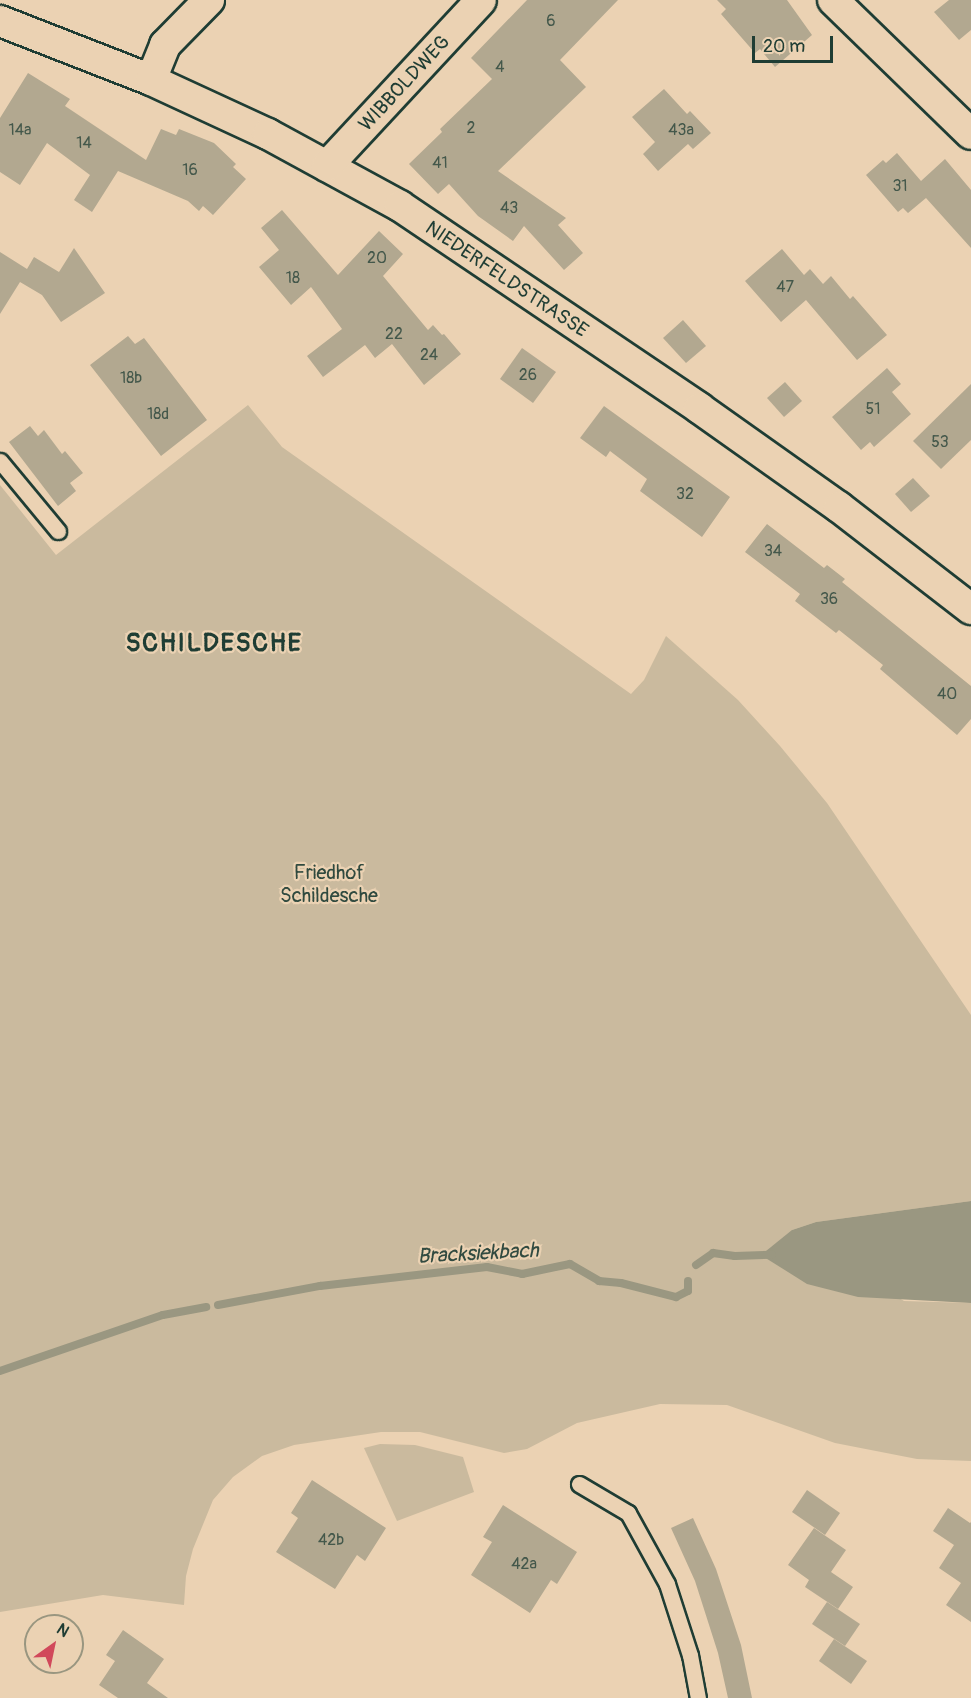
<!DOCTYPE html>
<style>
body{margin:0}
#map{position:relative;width:971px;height:1698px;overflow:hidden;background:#ebd2b3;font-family:Pangolin,sans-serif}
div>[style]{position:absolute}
.green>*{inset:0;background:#caba9e}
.water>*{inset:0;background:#9a9781}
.stream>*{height:8px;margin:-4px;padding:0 4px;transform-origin:4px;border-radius:4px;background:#9a9781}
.building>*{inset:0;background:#b2a890}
.roads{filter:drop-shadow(2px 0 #1f3d34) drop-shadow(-2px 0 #1f3d34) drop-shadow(0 2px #1f3d34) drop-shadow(0 -2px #1f3d34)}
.service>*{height:15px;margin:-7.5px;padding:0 7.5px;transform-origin:7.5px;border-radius:7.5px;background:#ebd2b3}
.minor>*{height:30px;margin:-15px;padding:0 15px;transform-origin:15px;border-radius:15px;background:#ebd2b3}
span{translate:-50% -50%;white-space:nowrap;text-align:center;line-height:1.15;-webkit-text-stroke:4.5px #ebd2b3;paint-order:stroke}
.number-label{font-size:16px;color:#44584b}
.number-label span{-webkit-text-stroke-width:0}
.street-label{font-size:20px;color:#1f3d34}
.park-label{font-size:20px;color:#304a3f}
.water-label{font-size:21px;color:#314a40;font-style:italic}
.district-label{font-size:26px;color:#1f3d34;font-weight:700;letter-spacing:1.5px}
.north{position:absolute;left:24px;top:1614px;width:60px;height:60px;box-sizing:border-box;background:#ebd2b3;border:2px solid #999680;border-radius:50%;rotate:33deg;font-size:16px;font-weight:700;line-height:24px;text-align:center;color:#1f3d34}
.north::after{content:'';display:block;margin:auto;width:21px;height:27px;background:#d1495b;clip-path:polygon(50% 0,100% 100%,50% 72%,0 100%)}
.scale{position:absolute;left:752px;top:36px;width:81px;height:27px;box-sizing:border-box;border:3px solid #1f3d34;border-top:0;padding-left:8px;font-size:18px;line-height:21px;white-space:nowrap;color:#1f3d34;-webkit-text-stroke:4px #ebd2b3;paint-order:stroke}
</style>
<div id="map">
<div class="green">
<i style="clip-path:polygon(248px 405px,282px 447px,631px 694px,644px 680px,666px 636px,738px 700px,780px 746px,827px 803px,971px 1015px,971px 1201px,816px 1222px,792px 1230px,904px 1301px,971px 1303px,971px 1461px,917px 1459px,835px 1443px,727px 1405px,660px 1404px,577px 1423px,527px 1449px,504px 1453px,420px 1432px,381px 1432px,294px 1445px,262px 1456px,233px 1477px,213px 1500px,193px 1549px,186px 1576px,184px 1605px,103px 1595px,0 1612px,0 485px,56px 555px)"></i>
<i style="clip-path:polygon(380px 1444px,415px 1445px,463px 1457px,474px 1492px,397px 1521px,364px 1448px)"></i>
</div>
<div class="water">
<i style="clip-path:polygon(971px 1201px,971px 1303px,858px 1297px,807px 1284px,761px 1255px,792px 1230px,816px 1222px)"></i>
</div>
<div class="stream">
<i style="left:696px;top:1265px;width:21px;rotate:-35deg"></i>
<i style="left:713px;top:1253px;width:22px;rotate:8deg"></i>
<i style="left:735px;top:1256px;width:37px;rotate:-2deg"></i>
<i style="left:218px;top:1305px;width:104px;rotate:-10.6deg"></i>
<i style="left:320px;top:1286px;width:168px;rotate:-6.5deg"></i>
<i style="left:487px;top:1267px;width:36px;rotate:11deg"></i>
<i style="left:522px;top:1274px;width:49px;rotate:-11.8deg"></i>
<i style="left:570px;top:1264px;width:34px;rotate:30deg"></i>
<i style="left:599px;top:1281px;width:22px;rotate:5deg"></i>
<i style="left:621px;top:1283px;width:57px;rotate:14.3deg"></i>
<i style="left:676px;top:1297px;width:13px;rotate:-27deg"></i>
<i style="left:688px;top:1291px;width:10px;rotate:-90deg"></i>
<i style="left:0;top:1371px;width:172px;rotate:-19deg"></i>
<i style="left:163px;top:1315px;width:44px;rotate:-10.5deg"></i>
</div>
<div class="building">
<i style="clip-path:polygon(527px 0,618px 0,560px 60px,586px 87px,498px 171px,566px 218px,558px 225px,583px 253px,564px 270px,524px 226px,513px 241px,478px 216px,449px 184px,438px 194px,409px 164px,442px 132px,440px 129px,492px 79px,471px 58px)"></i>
<i style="clip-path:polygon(717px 0,787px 0,812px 35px,775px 67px,760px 49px,755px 53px,721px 14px,726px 9px)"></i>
<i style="clip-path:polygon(949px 0,971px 0,971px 30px,959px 40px,934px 12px)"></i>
<i style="clip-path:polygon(28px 73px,70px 99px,65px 106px,146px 160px,161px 129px,176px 135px,179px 129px,214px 143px,236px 164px,233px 167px,246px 179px,213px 215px,203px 206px,199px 211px,188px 201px,118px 171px,92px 212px,74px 200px,90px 175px,47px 143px,20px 185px,0 172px,0 118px)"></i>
<i style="clip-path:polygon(664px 89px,687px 114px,690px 111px,711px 133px,693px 149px,688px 144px,658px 171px,643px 154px,655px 142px,632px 117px)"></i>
<i style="clip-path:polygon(897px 153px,921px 181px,945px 159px,971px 190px,971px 248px,926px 198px,908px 213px,903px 208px,898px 212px,866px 175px,883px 160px,886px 163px)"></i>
<i style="clip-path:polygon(282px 210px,338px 275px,379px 231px,403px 254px,383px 276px,428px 330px,433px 325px,442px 335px,444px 334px,461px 354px,424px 385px,392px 344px,375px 358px,365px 345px,323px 377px,307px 356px,342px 329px,311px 287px,291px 305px,259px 267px,279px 250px,261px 228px)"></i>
<i style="clip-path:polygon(74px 248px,105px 293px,61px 322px,42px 295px,20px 282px,0 314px,0 252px,27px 269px,34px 257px,59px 272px)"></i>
<i style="clip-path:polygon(782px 249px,804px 275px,810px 269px,823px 284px,831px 276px,850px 299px,853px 296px,887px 335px,857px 360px,806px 300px,781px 322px,745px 281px)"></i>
<i style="clip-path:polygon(683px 320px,706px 346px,686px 363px,663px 338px)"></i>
<i style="clip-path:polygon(128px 336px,135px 344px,144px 338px,207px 420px,161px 456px,90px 365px)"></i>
<i style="clip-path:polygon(522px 348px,556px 372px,533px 403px,500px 379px)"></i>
<i style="clip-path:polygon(887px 368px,901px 384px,892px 392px,911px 414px,874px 447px,870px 442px,861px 450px,832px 417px)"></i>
<i style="clip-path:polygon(785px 382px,802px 401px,784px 417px,767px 398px)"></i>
<i style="clip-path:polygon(971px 384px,971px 440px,941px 469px,913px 441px)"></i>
<i style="clip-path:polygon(604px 406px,730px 497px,702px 537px,640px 491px,647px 479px,610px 451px,606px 457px,580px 438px)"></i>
<i style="clip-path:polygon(30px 426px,38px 436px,44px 430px,62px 454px,65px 451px,83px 473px,70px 483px,76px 491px,58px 506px,9px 442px)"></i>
<i style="clip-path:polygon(913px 478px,930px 496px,911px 512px,895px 494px)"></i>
<i style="clip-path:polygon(767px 524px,824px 568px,827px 565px,845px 579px,842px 582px,971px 686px,971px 719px,957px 735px,880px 669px,883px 665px,839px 630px,836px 633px,795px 601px,800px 594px,745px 552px)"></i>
<i style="clip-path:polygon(312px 1480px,386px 1528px,365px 1561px,357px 1555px,335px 1589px,276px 1552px,298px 1518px,291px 1513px)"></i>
<i style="clip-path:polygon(807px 1490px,840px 1513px,825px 1535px,792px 1512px)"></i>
<i style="clip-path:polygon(503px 1505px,577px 1552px,557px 1584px,551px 1580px,530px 1613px,471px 1575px,492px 1542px,483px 1537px)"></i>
<i style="clip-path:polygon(948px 1508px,970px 1523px,971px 1522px,971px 1622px,946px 1605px,961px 1583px,939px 1568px,954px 1545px,933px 1531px)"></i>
<i style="clip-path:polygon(693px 1518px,716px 1569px,741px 1645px,752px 1698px,728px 1698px,718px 1653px,695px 1581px,671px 1528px)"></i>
<i style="clip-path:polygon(814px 1528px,846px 1550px,831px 1572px,853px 1587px,838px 1609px,805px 1587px,809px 1580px,788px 1565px)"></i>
<i style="clip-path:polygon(827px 1602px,860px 1624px,845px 1646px,812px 1624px)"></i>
<i style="clip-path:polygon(123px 1630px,164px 1659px,147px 1683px,168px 1698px,118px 1698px,99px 1685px,115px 1661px,106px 1655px)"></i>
<i style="clip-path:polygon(834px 1639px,867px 1661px,851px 1684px,819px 1661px)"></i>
</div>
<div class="roads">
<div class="service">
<i style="left:0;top:461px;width:91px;rotate:50.4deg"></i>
<i style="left:579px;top:1484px;width:57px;rotate:30.6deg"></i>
<i style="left:628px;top:1513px;width:81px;rotate:61.2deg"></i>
<i style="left:667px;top:1584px;width:75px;rotate:72.1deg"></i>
<i style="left:690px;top:1655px;width:44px;rotate:79.5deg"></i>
</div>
<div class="minor">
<i style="left:833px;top:0;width:192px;rotate:44.2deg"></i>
<i style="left:0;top:21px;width:162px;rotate:21.3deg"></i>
<i style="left:151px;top:80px;width:129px;rotate:24.8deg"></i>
<i style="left:268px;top:134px;width:150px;rotate:28.6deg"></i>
<i style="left:400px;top:206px;width:361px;rotate:34deg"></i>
<i style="left:699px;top:408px;width:171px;rotate:35.3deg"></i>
<i style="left:839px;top:507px;width:167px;rotate:37.7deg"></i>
<i style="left:151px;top:80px;width:38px;rotate:-68deg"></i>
<i style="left:165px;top:45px;width:63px;rotate:-45.6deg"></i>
<i style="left:327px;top:166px;width:226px;rotate:-47.1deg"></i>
</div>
</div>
<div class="number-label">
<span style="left:551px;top:21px">6</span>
<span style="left:500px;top:67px">4</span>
<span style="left:471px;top:128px">2</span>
<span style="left:20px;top:130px">14a</span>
<span style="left:681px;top:130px">43a</span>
<span style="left:84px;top:143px">14</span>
<span style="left:440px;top:163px">41</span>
<span style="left:190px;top:170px">16</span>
<span style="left:900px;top:186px">31</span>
<span style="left:509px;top:208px">43</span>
<span style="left:377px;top:258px">20</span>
<span style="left:293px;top:278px">18</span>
<span style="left:785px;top:287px">47</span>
<span style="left:394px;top:334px">22</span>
<span style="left:429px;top:355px">24</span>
<span style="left:528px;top:375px">26</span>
<span style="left:131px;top:378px">18b</span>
<span style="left:873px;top:409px">51</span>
<span style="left:158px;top:414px">18d</span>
<span style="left:940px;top:442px">53</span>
<span style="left:685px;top:494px">32</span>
<span style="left:773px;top:551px">34</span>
<span style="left:829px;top:599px">36</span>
<span style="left:947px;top:694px">40</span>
<span style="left:331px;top:1540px">42b</span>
<span style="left:524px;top:1564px">42a</span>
</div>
<div class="street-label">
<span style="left:404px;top:83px;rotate:-47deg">WIBBOLDWEG</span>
<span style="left:507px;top:279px;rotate:34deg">NIEDERFELDSTRASSE</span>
</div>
<div class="park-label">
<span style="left:329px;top:884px">Friedhof<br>Schildesche</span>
</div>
<div class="water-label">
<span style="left:478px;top:1254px;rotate:-3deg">Bracksiekbach</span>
</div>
<div class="district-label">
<span style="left:214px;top:644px">SCHILDESCHE</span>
</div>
<div class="north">N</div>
<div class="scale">20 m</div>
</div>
